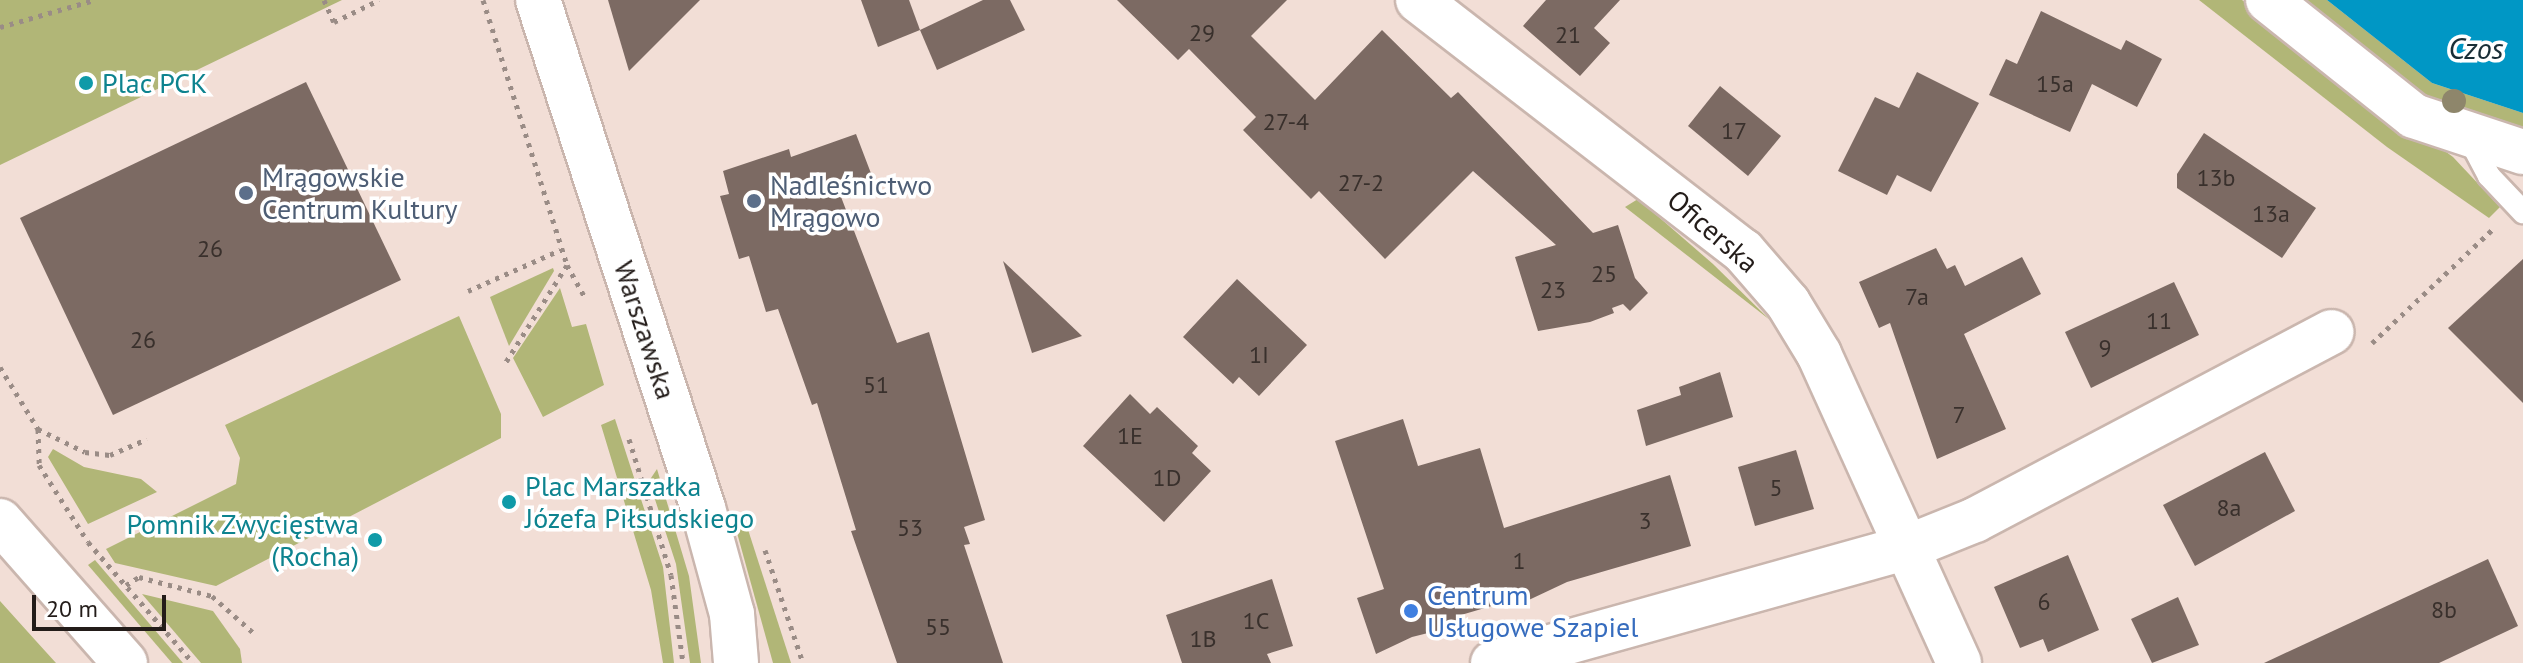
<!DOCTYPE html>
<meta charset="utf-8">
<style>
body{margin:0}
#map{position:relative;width:2523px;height:663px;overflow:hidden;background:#f2ded6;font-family:"PT Sans",sans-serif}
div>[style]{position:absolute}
.green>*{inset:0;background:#b1b677}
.water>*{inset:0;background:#0097c5}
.building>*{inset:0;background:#7c6a63}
.path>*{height:5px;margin-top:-2.5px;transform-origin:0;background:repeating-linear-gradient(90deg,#9a8c86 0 4px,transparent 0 10px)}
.roads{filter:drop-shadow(2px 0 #cab6ae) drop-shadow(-2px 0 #cab6ae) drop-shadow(0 2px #cab6ae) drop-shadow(0 -2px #cab6ae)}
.service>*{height:22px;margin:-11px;padding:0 11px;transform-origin:11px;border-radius:11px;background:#fff}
.minor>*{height:44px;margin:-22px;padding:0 22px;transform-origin:22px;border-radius:22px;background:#fff}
.tertiary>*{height:44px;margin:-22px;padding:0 22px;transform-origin:22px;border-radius:22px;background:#fff}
.trees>*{width:24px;height:24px;margin:-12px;border-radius:50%;background:#8e866b}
.dots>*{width:22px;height:22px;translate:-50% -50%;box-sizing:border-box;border:4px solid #fff;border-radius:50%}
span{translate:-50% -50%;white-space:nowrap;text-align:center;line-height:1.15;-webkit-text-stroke:7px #fff;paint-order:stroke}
.number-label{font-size:24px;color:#39302c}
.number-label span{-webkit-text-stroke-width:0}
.culture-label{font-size:28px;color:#0d838f}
.left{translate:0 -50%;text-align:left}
.right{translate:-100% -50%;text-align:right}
.service-label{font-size:28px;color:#4e5e75}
.street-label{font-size:28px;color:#231c19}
.shop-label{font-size:28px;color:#366cbe}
.water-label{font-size:30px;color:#192e37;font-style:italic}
.scale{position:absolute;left:32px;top:595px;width:134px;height:36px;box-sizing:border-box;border:4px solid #231c19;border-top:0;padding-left:10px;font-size:24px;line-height:28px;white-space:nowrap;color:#231c19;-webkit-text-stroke:6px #fff;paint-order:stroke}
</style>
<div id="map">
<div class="green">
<i style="clip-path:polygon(0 0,342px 0,0 165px)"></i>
<i style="clip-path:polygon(2199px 0,2242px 0,2453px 157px,2500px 207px,2489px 218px,2387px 147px)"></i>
<i style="clip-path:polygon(2302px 0,2327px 0,2432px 83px,2523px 113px,2523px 133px,2430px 103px)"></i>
<i style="clip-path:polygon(1638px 199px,1713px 264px,1770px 320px,1625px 207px)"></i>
<i style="clip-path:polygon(553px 268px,554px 271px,509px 346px,490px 297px)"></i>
<i style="clip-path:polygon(560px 288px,572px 327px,586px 324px,604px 385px,543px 417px,513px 358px)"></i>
<i style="clip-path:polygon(459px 316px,501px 414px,501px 438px,216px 586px,115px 563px,106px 549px,236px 484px,240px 458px,225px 425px)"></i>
<i style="clip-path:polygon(615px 419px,663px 567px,674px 663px,663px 663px,651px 590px,601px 425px)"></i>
<i style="clip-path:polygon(53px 449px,84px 467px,141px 479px,157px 492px,88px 524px,48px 457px)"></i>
<i style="clip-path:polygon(657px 469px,689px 576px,701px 663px,690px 663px,676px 564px,649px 481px)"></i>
<i style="clip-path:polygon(743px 514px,791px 663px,773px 663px,734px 522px)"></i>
<i style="clip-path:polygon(95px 560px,183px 663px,172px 663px,88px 565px)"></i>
<i style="clip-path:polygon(142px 594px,213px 611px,240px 649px,242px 663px,201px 663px)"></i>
<i style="clip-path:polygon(0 601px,36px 641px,56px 663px,0 663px)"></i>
</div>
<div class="water">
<i style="clip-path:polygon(2327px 0,2523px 0,2523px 113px,2432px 83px)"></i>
</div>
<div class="building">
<i style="clip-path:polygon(608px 0,700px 0,629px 71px)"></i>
<i style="clip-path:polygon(861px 0,909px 0,920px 30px,878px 47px)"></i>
<i style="clip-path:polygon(983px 0,1010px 0,1025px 30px,937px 70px,920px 30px)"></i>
<i style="clip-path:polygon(1117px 0,1287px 0,1251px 36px,1315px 100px,1382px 30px,1451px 98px,1458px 92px,1593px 233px,1618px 225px,1635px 278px,1648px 293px,1630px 311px,1623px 304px,1612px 308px,1614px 313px,1590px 322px,1538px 331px,1515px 257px,1556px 245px,1473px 171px,1385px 259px,1319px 191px,1311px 199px,1243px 130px,1256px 117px,1189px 49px,1178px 60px)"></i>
<i style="clip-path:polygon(1546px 0,1620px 0,1594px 28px,1610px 43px,1580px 76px,1523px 26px)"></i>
<i style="clip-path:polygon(2041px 11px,2121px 50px,2126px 40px,2162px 59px,2137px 107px,2092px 84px,2070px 132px,1989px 95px,2006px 59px,2017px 64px)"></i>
<i style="clip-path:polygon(1917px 72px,1979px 103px,1931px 192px,1897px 175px,1887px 195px,1838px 171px,1875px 97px,1899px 108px)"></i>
<i style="clip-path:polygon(306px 82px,401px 280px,113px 415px,20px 218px)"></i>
<i style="clip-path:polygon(1720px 86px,1781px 136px,1748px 176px,1688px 126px)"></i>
<i style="clip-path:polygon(2204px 133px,2316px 208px,2282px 258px,2177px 188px,2177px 174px)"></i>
<i style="clip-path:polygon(856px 134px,872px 176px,838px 189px,897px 343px,929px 332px,985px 520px,964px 527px,970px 544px,964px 545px,1003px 663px,897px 663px,851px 531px,856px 530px,817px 403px,812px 405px,778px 309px,766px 312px,749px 256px,739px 259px,720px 196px,729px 194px,723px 171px,789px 149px,791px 157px)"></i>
<i style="clip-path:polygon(1936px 248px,1947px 269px,1955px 265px,1965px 286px,2022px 257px,2041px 294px,1964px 334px,2006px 429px,1937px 459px,1890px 323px,1879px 328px,1859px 282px)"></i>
<i style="clip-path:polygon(2523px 259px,2523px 403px,2448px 328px)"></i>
<i style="clip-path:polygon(1003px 261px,1082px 336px,1032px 353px)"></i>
<i style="clip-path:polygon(1237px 279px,1307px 345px,1259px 396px,1239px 377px,1233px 384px,1183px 337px)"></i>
<i style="clip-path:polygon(2174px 282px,2199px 335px,2091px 388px,2065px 332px)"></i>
<i style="clip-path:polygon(1720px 372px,1733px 417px,1646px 446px,1637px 410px,1681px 395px,1679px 387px)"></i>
<i style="clip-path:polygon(1130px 394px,1150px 414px,1157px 407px,1177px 426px,1198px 446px,1192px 453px,1211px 471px,1164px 522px,1083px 446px)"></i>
<i style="clip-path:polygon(1403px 419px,1418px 466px,1480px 448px,1504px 528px,1670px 475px,1691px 546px,1567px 582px,1518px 605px,1512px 600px,1461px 615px,1464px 624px,1412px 637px,1376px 654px,1357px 598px,1384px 589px,1335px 441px)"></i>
<i style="clip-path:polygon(1796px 450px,1814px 509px,1755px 526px,1738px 467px)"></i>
<i style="clip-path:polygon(2265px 452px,2295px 511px,2195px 566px,2163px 505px)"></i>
<i style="clip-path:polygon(2068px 555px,2099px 630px,2048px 652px,2043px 639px,2020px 648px,1994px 587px)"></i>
<i style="clip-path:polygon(2488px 559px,2518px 626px,2439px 663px,2264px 663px)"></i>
<i style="clip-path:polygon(1272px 579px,1293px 646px,1267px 654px,1271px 663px,1182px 663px,1166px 615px)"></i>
<i style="clip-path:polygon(2178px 597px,2199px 645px,2152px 663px,2131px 619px)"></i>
</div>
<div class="path">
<i style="left:324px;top:0;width:24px;rotate:66deg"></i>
<i style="left:334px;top:22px;width:50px;rotate:-26.1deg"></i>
<i style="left:483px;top:0;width:278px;rotate:72.4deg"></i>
<i style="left:567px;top:265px;width:118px;rotate:122.2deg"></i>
<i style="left:0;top:27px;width:98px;rotate:-16deg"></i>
<i style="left:567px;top:265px;width:35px;rotate:61deg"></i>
<i style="left:468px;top:291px;width:101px;rotate:-24deg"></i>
<i style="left:2372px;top:343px;width:166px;rotate:-43.3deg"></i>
<i style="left:0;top:367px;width:73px;rotate:58.5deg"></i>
<i style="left:38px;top:429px;width:36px;rotate:88deg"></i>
<i style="left:39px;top:465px;width:91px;rotate:57.5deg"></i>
<i style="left:88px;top:542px;width:160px;rotate:49deg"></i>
<i style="left:38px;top:429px;width:52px;rotate:26.1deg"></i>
<i style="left:85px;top:452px;width:25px;rotate:7deg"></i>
<i style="left:110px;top:455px;width:40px;rotate:-23.4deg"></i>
<i style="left:629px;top:439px;width:142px;rotate:72.8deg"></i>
<i style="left:671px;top:575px;width:89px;rotate:82.2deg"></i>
<i style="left:765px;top:550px;width:119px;rotate:71.4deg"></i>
<i style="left:126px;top:585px;width:15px;rotate:-32deg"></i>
<i style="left:139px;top:577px;width:75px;rotate:14.6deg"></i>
<i style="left:212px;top:596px;width:59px;rotate:41.6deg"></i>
</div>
<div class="roads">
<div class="service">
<i style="left:2469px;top:138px;width:43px;rotate:62.2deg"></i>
<i style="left:2489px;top:176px;width:50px;rotate:46.6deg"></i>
</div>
<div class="minor">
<i style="left:538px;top:0;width:534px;rotate:72.01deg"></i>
<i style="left:703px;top:508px;width:110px;rotate:74.7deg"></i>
<i style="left:732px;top:614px;width:49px;rotate:85.3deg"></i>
<i style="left:1418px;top:0;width:411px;rotate:37.7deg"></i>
<i style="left:1743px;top:251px;width:69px;rotate:49.1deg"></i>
<i style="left:1788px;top:303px;width:60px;rotate:58.7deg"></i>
<i style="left:1819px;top:354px;width:339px;rotate:65.6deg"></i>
<i style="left:2268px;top:0;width:186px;rotate:38.5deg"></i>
<i style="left:2414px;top:116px;width:115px;rotate:18.3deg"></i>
<i style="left:1493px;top:663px;width:431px;rotate:-15.6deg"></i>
<i style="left:1908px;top:547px;width:72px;rotate:-21.9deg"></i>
<i style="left:1975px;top:520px;width:403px;rotate:-27.8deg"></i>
</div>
<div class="tertiary">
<i style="left:0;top:521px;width:189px;rotate:48.6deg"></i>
</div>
</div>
<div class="trees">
<i style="left:2454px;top:101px"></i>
</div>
<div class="dots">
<i style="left:86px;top:83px;background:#0f9aa8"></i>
<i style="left:246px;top:193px;background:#5c6f8a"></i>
<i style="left:754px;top:201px;background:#5c6f8a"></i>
<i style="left:509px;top:502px;background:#0f9aa8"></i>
<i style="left:375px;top:540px;background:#0f9aa8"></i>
<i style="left:1411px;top:611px;background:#3f7fe0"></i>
</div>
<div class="number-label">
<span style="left:1202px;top:33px">29</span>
<span style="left:1568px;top:35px">21</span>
<span style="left:2055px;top:84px">15a</span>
<span style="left:1286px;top:122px">27-4</span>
<span style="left:1734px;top:131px">17</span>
<span style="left:2216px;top:178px">13b</span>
<span style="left:1361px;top:183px">27-2</span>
<span style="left:2271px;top:214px">13a</span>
<span style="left:210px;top:249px">26</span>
<span style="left:1604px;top:274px">25</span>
<span style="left:1553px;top:290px">23</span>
<span style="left:1917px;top:297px">7a</span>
<span style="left:2159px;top:321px">11</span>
<span style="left:143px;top:340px">26</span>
<span style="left:2105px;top:348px">9</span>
<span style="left:1259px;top:355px">1I</span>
<span style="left:876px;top:385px">51</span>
<span style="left:1959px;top:415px">7</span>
<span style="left:1130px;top:436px">1E</span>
<span style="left:1167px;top:478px">1D</span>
<span style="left:1776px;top:488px">5</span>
<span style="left:2229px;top:508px">8a</span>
<span style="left:1645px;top:521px">3</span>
<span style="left:910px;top:528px">53</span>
<span style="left:1519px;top:561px">1</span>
<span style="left:2044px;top:602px">6</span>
<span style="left:2444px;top:610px">8b</span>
<span style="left:1256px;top:621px">1C</span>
<span style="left:938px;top:627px">55</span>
<span style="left:1203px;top:639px">1B</span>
</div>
<div class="culture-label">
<span class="left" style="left:102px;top:83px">Plac PCK</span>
<span class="left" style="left:525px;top:502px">Plac Marszałka<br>Józefa Piłsudskiego</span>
<span class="right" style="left:359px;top:540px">Pomnik Zwycięstwa<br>(Rocha)</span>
</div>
<div class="service-label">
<span class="left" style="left:262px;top:193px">Mrągowskie<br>Centrum Kultury</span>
<span class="left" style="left:770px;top:201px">Nadleśnictwo<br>Mrągowo</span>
</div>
<div class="street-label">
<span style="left:1713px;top:231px;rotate:41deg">Oficerska</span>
<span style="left:645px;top:330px;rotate:72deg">Warszawska</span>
</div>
<div class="shop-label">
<span class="left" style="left:1427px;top:611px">Centrum<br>Usługowe Szapiel</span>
</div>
<div class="water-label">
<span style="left:2476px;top:48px">Czos</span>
</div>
<div class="scale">20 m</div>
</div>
